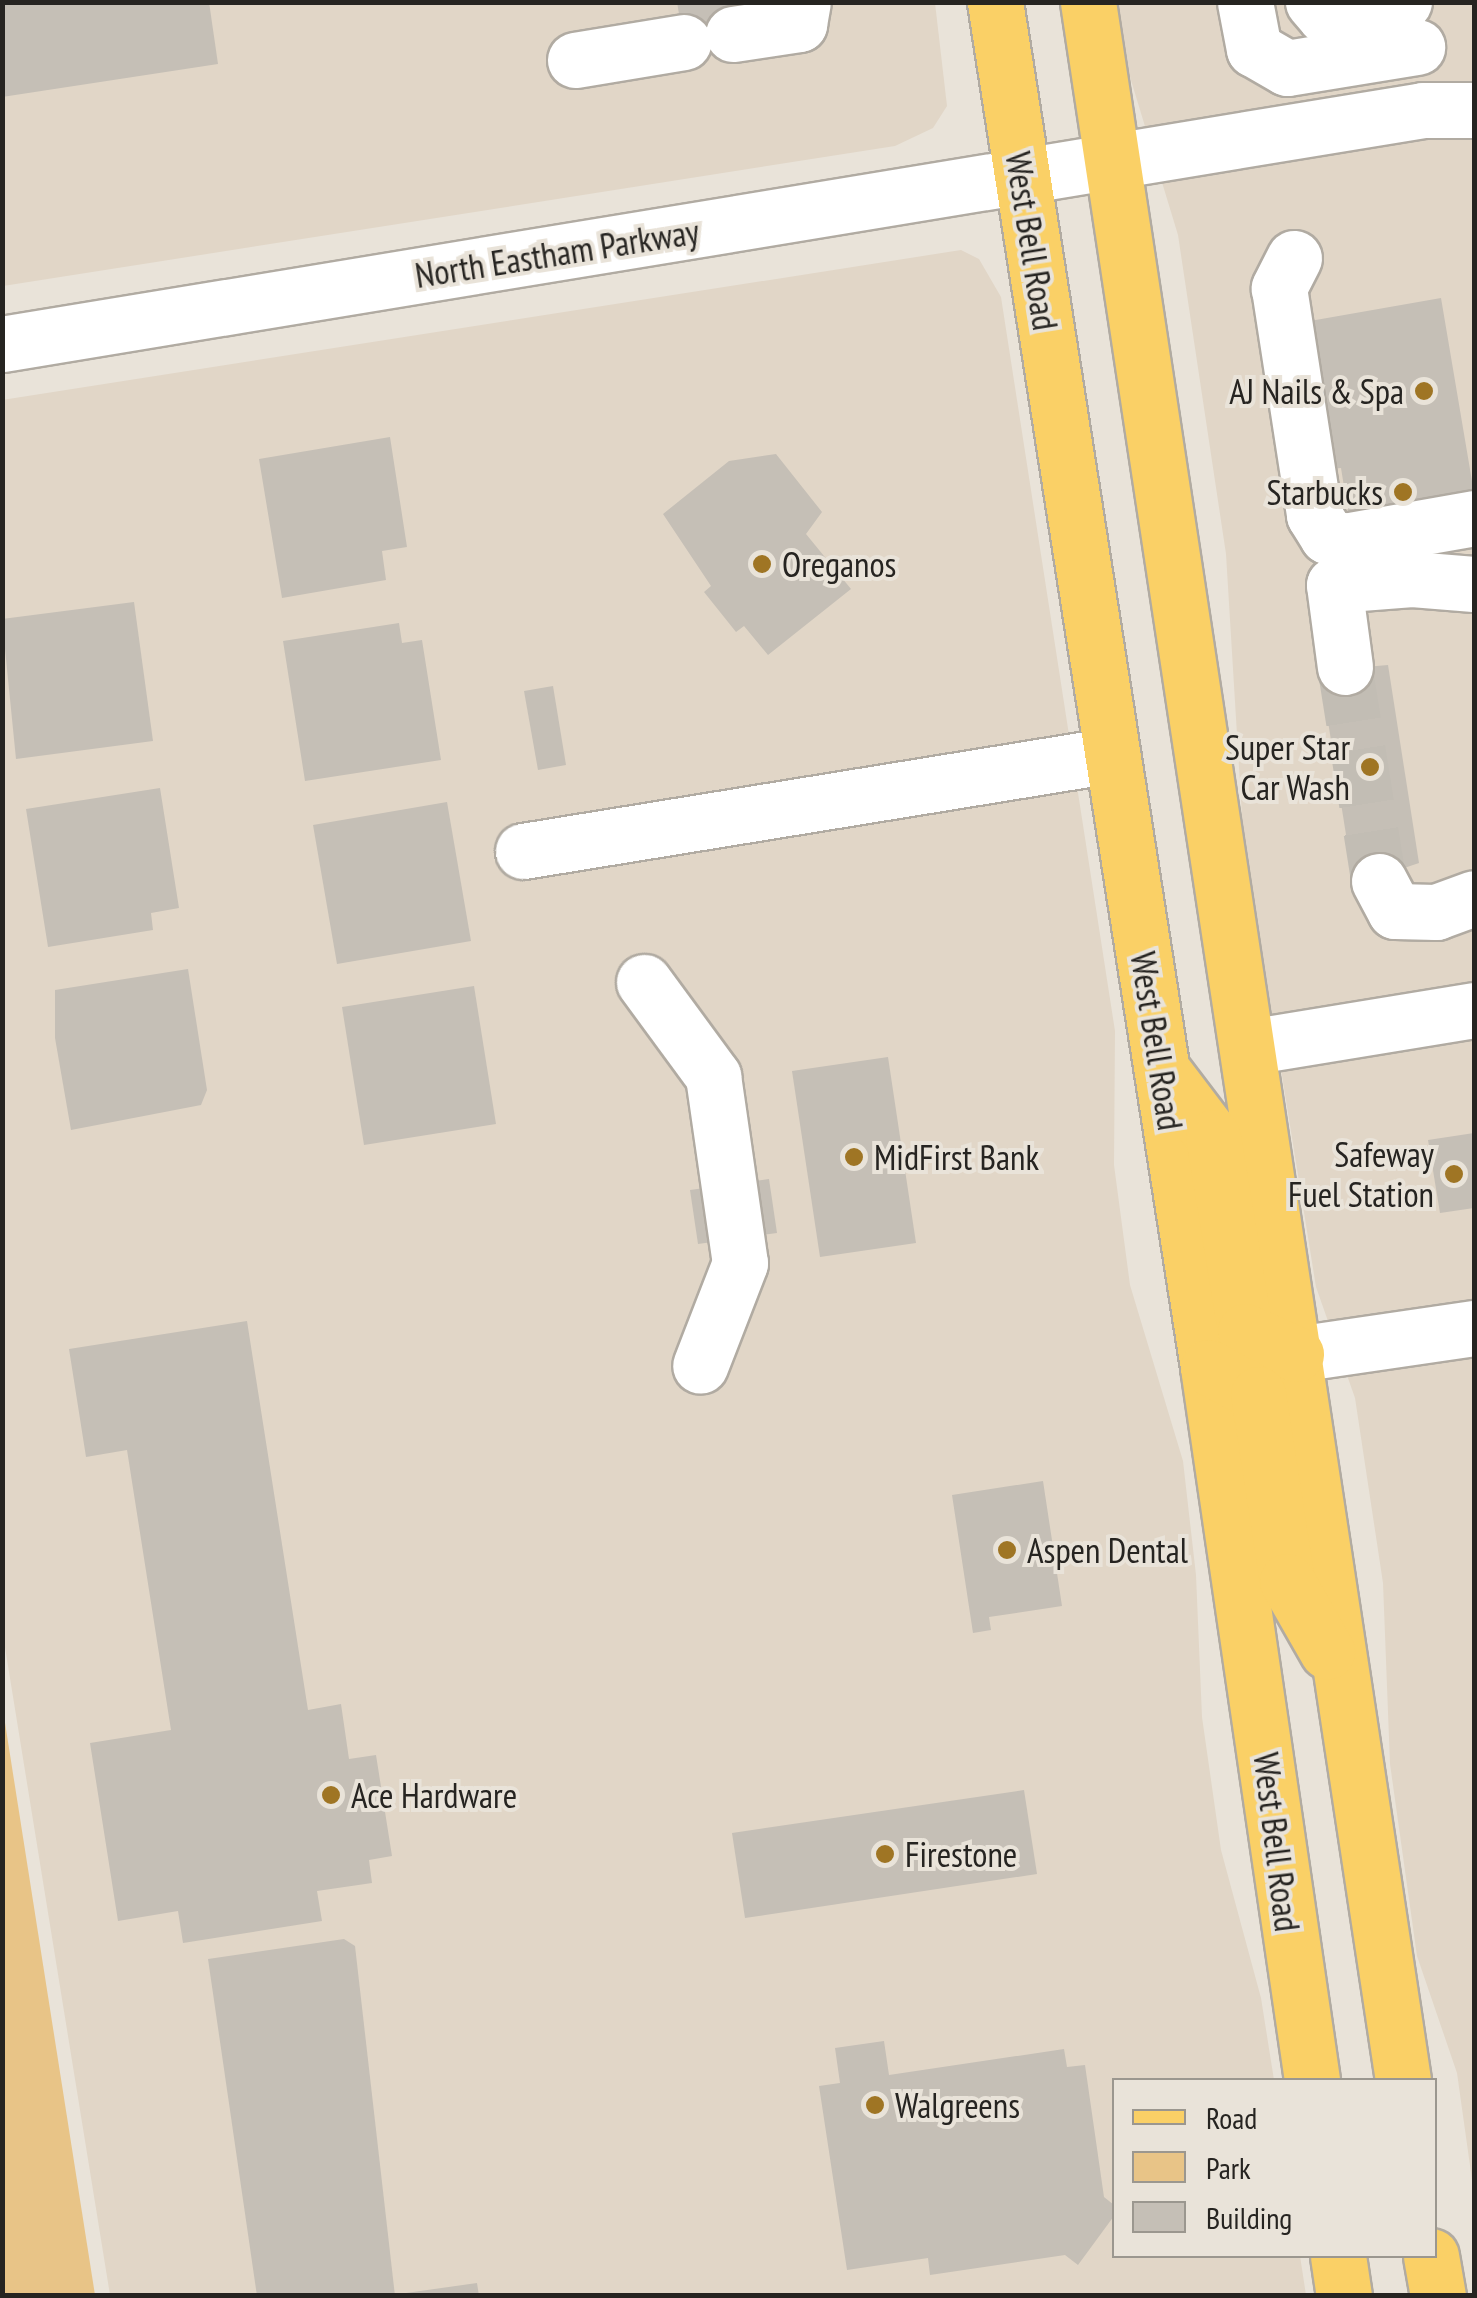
<!DOCTYPE html>
<style>
body{margin:0}
#map{position:relative;width:1477px;height:2298px;overflow:hidden;background:#e9e3d9;font-family:"PT Sans Narrow",sans-serif}
div>[style]{position:absolute}
.built>*{inset:0;background:#e1d6c7}
.green>*{inset:0;background:#e8c487}
.building>*{inset:0;background:#c5bfb6}
.minor-tunnel>*{height:55px;margin-top:-27.5px;transform-origin:0;background:repeating-linear-gradient(90deg,#c2bdb4 0 55px,transparent 0 83px)}
.roads{filter:drop-shadow(2px 0 #b1aba2) drop-shadow(-2px 0 #b1aba2) drop-shadow(0 2px #b1aba2) drop-shadow(0 -2px #b1aba2)}
.minor>*{height:55px;margin:-27.5px;padding:0 27.5px;transform-origin:27.5px;border-radius:27.5px;background:#fff}
.major>*{height:55px;margin:-27.5px;padding:0 27.5px;transform-origin:27.5px;border-radius:27.5px;background:#fad066}
.dots>*{width:28px;height:28px;translate:-50% -50%;box-sizing:border-box;border:5px solid #e9e3d9;border-radius:50%}
span{translate:-50% -50%;white-space:nowrap;text-align:center;line-height:1.15;-webkit-text-stroke:8px #e9e3d9;paint-order:stroke}
.street-label{font-size:35px;color:#262421}
.poi-label{font-size:35px;color:#262421}
.right{translate:-100% -50%;text-align:right}
.left{translate:0 -50%;text-align:left}
.frame{position:absolute;inset:0;border:5px solid #262421;pointer-events:none}
.legend{position:absolute;left:1112px;top:2078px;width:325px;height:180px;box-sizing:border-box;background:#e9e3d9;border:2px solid #9b978f;margin:0;padding:12px 18px;list-style:none;font-size:30px;color:#262421}
.legend li{display:flex;align-items:center;gap:20px;height:50px}
.legend b{width:50px;border:2px solid #9b978f}
</style>
<div id="map">
<div class="built">
<i style="clip-path:polygon(3px 3px,935px 3px,947px 106px,933px 128px,895px 146px,3px 286px)"></i>
<i style="clip-path:polygon(1114px 3px,1474px 3px,1474px 2194px,1457px 2073px,1417px 1956px,1390px 1764px,1383px 1583px,1355px 1398px,1316px 1287px,1243px 833px,1226px 554px,1178px 235px,1120px 44px)"></i>
<i style="clip-path:polygon(961px 250px,979px 259px,1001px 297px,1115px 1031px,1114px 1165px,1130px 1285px,1183px 1461px,1196px 1575px,1202px 1717px,1221px 1850px,1261px 1998px,1274px 2080px,1114px 2080px,1114px 2256px,1300px 2256px,1306px 2295px,110px 2295px,3px 1635px,2px 400px)"></i>
</div>
<div class="green">
<i style="clip-path:polygon(3px 1710px,95px 2295px,3px 2295px)"></i>
</div>
<div class="building">
<i style="clip-path:polygon(2px 2px,209px 2px,218px 64px,2px 97px)"></i>
<i style="clip-path:polygon(677px 2px,728px 2px,735px 48px,686px 56px)"></i>
<i style="clip-path:polygon(1441px 298px,1474px 493px,1350px 524px,1341px 468px,1331px 469px,1310px 321px)"></i>
<i style="clip-path:polygon(390px 437px,407px 547px,382px 551px,386px 580px,282px 598px,259px 459px)"></i>
<i style="clip-path:polygon(776px 454px,822px 512px,806px 534px,851px 589px,768px 655px,744px 626px,736px 632px,704px 592px,711px 586px,663px 514px,729px 461px)"></i>
<i style="clip-path:polygon(134px 602px,153px 741px,16px 759px,2px 619px)"></i>
<i style="clip-path:polygon(399px 623px,402px 643px,422px 640px,441px 760px,305px 781px,283px 641px)"></i>
<i style="clip-path:polygon(1388px 665px,1419px 863px,1354px 885px,1320px 671px)"></i>
<i style="clip-path:polygon(553px 686px,566px 765px,538px 770px,524px 691px)"></i>
<i style="clip-path:polygon(160px 788px,179px 908px,151px 913px,153px 930px,48px 947px,26px 809px)"></i>
<i style="clip-path:polygon(447px 802px,471px 941px,337px 964px,313px 825px)"></i>
<i style="clip-path:polygon(188px 969px,207px 1090px,201px 1105px,71px 1130px,55px 1038px,55px 990px)"></i>
<i style="clip-path:polygon(474px 986px,496px 1124px,364px 1145px,342px 1007px)"></i>
<i style="clip-path:polygon(888px 1057px,916px 1243px,820px 1257px,792px 1071px)"></i>
<i style="clip-path:polygon(1474px 1133px,1474px 1208px,1440px 1213px,1428px 1140px)"></i>
<i style="clip-path:polygon(769px 1179px,777px 1233px,698px 1244px,690px 1190px)"></i>
<i style="clip-path:polygon(247px 1321px,308px 1710px,341px 1704px,349px 1759px,376px 1755px,392px 1856px,369px 1860px,372px 1883px,317px 1891px,322px 1921px,183px 1943px,178px 1911px,118px 1921px,90px 1743px,171px 1730px,127px 1450px,86px 1457px,69px 1349px)"></i>
<i style="clip-path:polygon(1043px 1481px,1062px 1606px,989px 1617px,991px 1630px,973px 1633px,952px 1495px)"></i>
<i style="clip-path:polygon(1024px 1790px,1037px 1874px,745px 1918px,732px 1833px)"></i>
<i style="clip-path:polygon(344px 1939px,355px 1946px,395px 2296px,257px 2296px,208px 1959px)"></i>
<i style="clip-path:polygon(884px 2041px,889px 2075px,1064px 2049px,1067px 2067px,1085px 2065px,1104px 2197px,1114px 2205px,1114px 2216px,1078px 2265px,1065px 2255px,930px 2275px,928px 2258px,847px 2270px,819px 2086px,840px 2083px,835px 2048px)"></i>
<i style="clip-path:polygon(477px 2283px,479px 2296px,406px 2296px,406px 2293px)"></i>
</div>
<div class="minor-tunnel">
<i style="left:1345px;top:667px;width:217px;rotate:81deg"></i>
</div>
<div class="roads">
<div class="minor">
<i style="left:1245px;top:2px;width:48px;rotate:79.2deg"></i>
<i style="left:1254px;top:49px;width:38px;rotate:30deg"></i>
<i style="left:1287px;top:68px;width:132px;rotate:-9.2deg"></i>
<i style="left:1313px;top:2px;width:18px;rotate:49deg"></i>
<i style="left:1325px;top:16px;width:16px;rotate:7deg"></i>
<i style="left:1341px;top:18px;width:65px;rotate:-14.3deg"></i>
<i style="left:733px;top:34px;width:67px;rotate:-8.6deg"></i>
<i style="left:799px;top:24px;width:22px;rotate:-80deg"></i>
<i style="left:575px;top:60px;width:110px;rotate:-9.4deg"></i>
<i style="left:1294px;top:258px;width:34px;rotate:117deg"></i>
<i style="left:1279px;top:288px;width:230px;rotate:81.2deg"></i>
<i style="left:1314px;top:515px;width:25px;rotate:58deg"></i>
<i style="left:1327px;top:536px;width:18px;rotate:16deg"></i>
<i style="left:1344px;top:541px;width:132px;rotate:-10deg"></i>
<i style="left:2px;top:344px;width:1440px;rotate:-9.35deg"></i>
<i style="left:1423px;top:110px;width:51px"></i>
<i style="left:1345px;top:667px;width:83px;rotate:-97.6deg"></i>
<i style="left:1334px;top:585px;width:78px;rotate:-4.4deg"></i>
<i style="left:1412px;top:579px;width:62px;rotate:4.6deg"></i>
<i style="left:523px;top:851px;width:597px;rotate:-9.26deg"></i>
<i style="left:1379px;top:881px;width:34px;rotate:62deg"></i>
<i style="left:1395px;top:911px;width:41px;rotate:1.4deg"></i>
<i style="left:1436px;top:912px;width:40px;rotate:-20.2deg"></i>
<i style="left:644px;top:982px;width:117px;rotate:53.7deg"></i>
<i style="left:713px;top:1076px;width:189px;rotate:81.8deg"></i>
<i style="left:740px;top:1263px;width:110px;rotate:111.2deg"></i>
<i style="left:1249px;top:1047px;width:228px;rotate:-9.3deg"></i>
<i style="left:1296px;top:1354px;width:180px;rotate:-8.3deg"></i>
</div>
<div class="major">
<i style="left:995px;top:2px;width:1382px;rotate:81.13deg"></i>
<i style="left:1208px;top:1367px;width:721px;rotate:81.7deg"></i>
<i style="left:1088px;top:2px;width:2102px;rotate:81.38deg"></i>
<i style="left:1165px;top:1074px;width:79px;rotate:52.7deg"></i>
<i style="left:1213px;top:1137px;width:197px;rotate:80.6deg"></i>
<i style="left:1245px;top:1331px;width:56px;rotate:24.3deg"></i>
<i style="left:1208px;top:1367px;width:57px;rotate:28.4deg"></i>
<i style="left:1258px;top:1394px;width:189px;rotate:81.2deg"></i>
<i style="left:1287px;top:1581px;width:81px;rotate:60.3deg"></i>
<i style="left:1338px;top:2256px;width:40px;rotate:81.5deg"></i>
<i style="left:1431px;top:2256px;width:41px;rotate:80.1deg"></i>
</div>
</div>
<div class="dots">
<i style="left:1424px;top:391px;background:#9f7524"></i>
<i style="left:1403px;top:492px;background:#9f7524"></i>
<i style="left:762px;top:564px;background:#9f7524"></i>
<i style="left:1370px;top:767px;background:#9f7524"></i>
<i style="left:854px;top:1157px;background:#9f7524"></i>
<i style="left:1454px;top:1174px;background:#9f7524"></i>
<i style="left:1007px;top:1550px;background:#9f7524"></i>
<i style="left:331px;top:1795px;background:#9f7524"></i>
<i style="left:885px;top:1854px;background:#9f7524"></i>
<i style="left:875px;top:2105px;background:#9f7524"></i>
</div>
<div class="street-label">
<span style="left:1032px;top:241px;rotate:81deg">West Bell Road</span>
<span style="left:557px;top:253px;rotate:-9deg">North Eastham Parkway</span>
<span style="left:1157px;top:1041px;rotate:81deg">West Bell Road</span>
<span style="left:1277px;top:1842px;rotate:83deg">West Bell Road</span>
</div>
<div class="poi-label">
<span class="right" style="left:1404px;top:391px">AJ Nails &amp; Spa</span>
<span class="right" style="left:1383px;top:492px">Starbucks</span>
<span class="left" style="left:782px;top:564px">Oreganos</span>
<span class="right" style="left:1350px;top:767px">Super Star<br>Car Wash</span>
<span class="right" style="left:1434px;top:1174px">Safeway<br>Fuel Station</span>
<span class="left" style="left:874px;top:1157px">MidFirst Bank</span>
<span class="left" style="left:1027px;top:1550px">Aspen Dental</span>
<span class="left" style="left:351px;top:1795px">Ace Hardware</span>
<span class="left" style="left:905px;top:1854px">Firestone</span>
<span class="left" style="left:895px;top:2105px">Walgreens</span>
</div>
<div class="frame"></div>
<ul class="legend">
<li><b style="height:12px;background:#fad066"></b>Road</li>
<li><b style="height:28px;background:#e8c487"></b>Park</li>
<li><b style="height:28px;background:#c5bfb6"></b>Building</li>
</ul>
</div>
